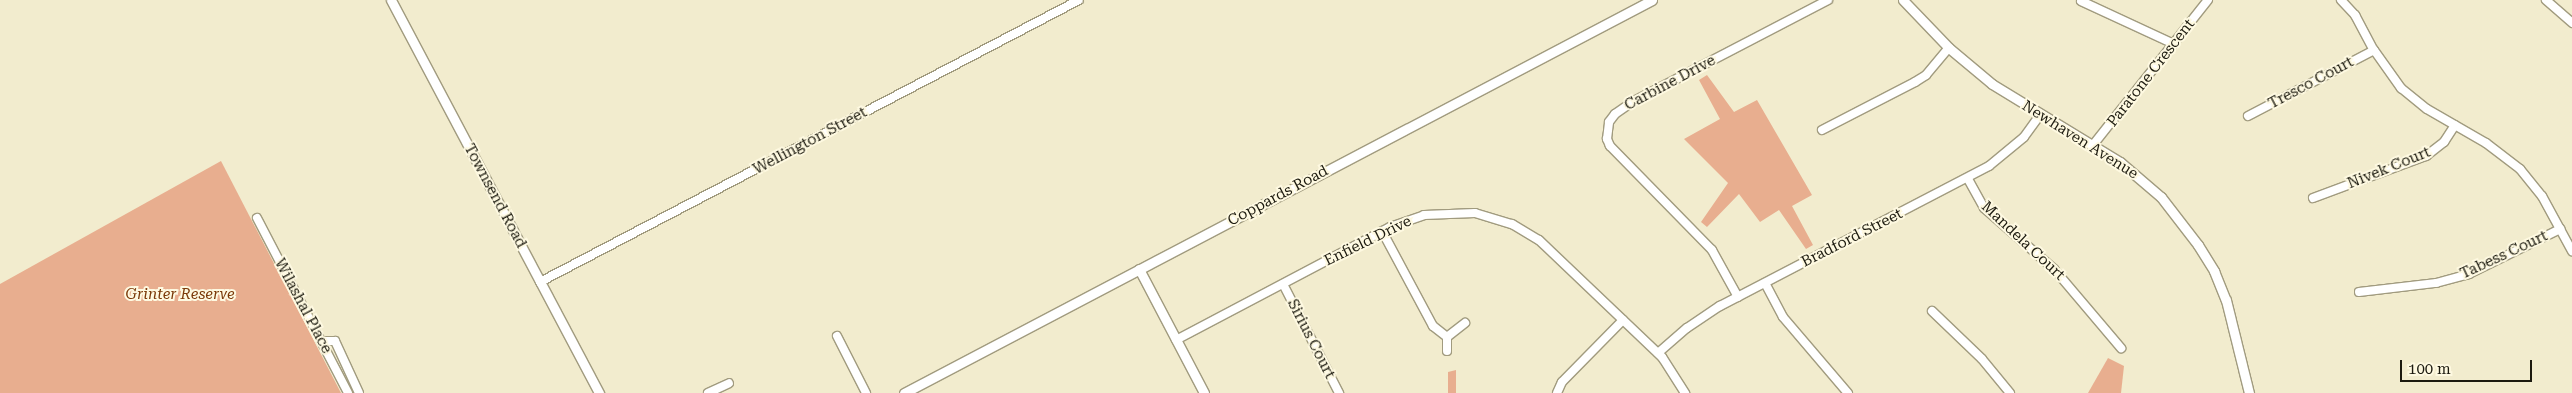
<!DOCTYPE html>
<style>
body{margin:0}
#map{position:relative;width:2572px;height:393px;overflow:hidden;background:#f2ecce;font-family:"Roboto Serif",serif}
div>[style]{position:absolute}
.green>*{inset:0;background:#e8ae8f}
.roads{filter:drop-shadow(1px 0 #a19b7f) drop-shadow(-1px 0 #a19b7f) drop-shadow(0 1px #a19b7f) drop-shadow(0 -1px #a19b7f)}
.minor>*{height:8px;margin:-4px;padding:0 4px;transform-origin:4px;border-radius:4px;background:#fff}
.tertiary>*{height:9px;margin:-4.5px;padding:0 4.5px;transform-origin:4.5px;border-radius:4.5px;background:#fff}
span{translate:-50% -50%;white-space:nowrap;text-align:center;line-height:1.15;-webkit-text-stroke:4px #fef9e1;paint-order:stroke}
.street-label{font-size:15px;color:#1c1a0f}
.park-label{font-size:15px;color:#7a3807;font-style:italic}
.scale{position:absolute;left:2400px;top:360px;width:132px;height:22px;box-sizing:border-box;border:2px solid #1c1a0f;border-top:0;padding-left:6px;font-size:15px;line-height:18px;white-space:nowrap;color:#1c1a0f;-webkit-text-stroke:4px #fef9e1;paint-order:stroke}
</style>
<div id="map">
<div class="green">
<i style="clip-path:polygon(1707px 75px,1734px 112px,1757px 100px,1812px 195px,1792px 206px,1813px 245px,1806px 249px,1779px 210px,1760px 222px,1739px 194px,1707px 227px,1701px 222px,1728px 183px,1684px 139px,1720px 119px,1699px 80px)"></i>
<i style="clip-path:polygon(221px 161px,341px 393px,0 393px,0 284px)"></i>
<i style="clip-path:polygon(2108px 358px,2124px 366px,2121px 393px,2088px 393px)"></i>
<i style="clip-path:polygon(1456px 370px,1456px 393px,1448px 393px,1448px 372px)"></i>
</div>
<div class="roads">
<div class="minor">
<i style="left:2341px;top:0;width:21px;rotate:47deg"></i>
<i style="left:2355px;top:15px;width:40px;rotate:62deg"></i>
<i style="left:2374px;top:50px;width:47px;rotate:54.6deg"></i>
<i style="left:2401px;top:88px;width:33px;rotate:39deg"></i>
<i style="left:2427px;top:109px;width:68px;rotate:30deg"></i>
<i style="left:2486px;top:143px;width:43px;rotate:37.4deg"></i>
<i style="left:2520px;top:169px;width:35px;rotate:51deg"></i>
<i style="left:2542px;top:196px;width:63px;rotate:61.4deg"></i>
<i style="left:2546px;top:0;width:35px;rotate:41deg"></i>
<i style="left:2081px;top:1px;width:102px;rotate:24.8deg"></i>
<i style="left:2248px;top:116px;width:142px;rotate:-27.6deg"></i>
<i style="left:1822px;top:130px;width:105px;rotate:-27.3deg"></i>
<i style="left:1915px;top:82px;width:13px;rotate:-32deg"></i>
<i style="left:1926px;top:75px;width:35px;rotate:-50deg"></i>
<i style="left:2093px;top:145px;width:185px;rotate:-51.6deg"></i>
<i style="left:1968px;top:179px;width:33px;rotate:61deg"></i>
<i style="left:1984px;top:208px;width:93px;rotate:41.1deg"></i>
<i style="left:2054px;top:269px;width:104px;rotate:49.7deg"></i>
<i style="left:2313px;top:198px;width:121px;rotate:-20.4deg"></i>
<i style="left:2426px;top:156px;width:23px;rotate:-38deg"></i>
<i style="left:2444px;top:142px;width:20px;rotate:-57deg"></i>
<i style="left:257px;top:218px;width:197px;rotate:62.5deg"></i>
<i style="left:1382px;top:231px;width:108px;rotate:61.8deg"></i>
<i style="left:1433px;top:326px;width:18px;rotate:38deg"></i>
<i style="left:540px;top:282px;width:608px;rotate:-27.62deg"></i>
<i style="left:1765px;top:283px;width:38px;rotate:62deg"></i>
<i style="left:1783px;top:317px;width:100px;rotate:49.5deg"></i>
<i style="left:1283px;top:284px;width:123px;rotate:62.8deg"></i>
<i style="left:2359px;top:292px;width:78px;rotate:-6.7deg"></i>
<i style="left:2436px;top:283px;width:34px;rotate:-15deg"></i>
<i style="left:2469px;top:274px;width:102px;rotate:-26.3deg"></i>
<i style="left:1738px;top:297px;width:54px;rotate:-119deg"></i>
<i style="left:1712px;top:250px;width:146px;rotate:-134.4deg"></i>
<i style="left:1610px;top:146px;width:8px;rotate:-113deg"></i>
<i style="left:1607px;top:139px;width:17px;rotate:-83deg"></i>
<i style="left:1609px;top:122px;width:10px;rotate:-53deg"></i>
<i style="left:1615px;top:114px;width:21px;rotate:-35deg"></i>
<i style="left:1632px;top:102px;width:221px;rotate:-27.5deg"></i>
<i style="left:1932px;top:311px;width:69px;rotate:43.8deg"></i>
<i style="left:1982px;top:359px;width:44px;rotate:50.5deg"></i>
<i style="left:837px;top:336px;width:64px;rotate:63deg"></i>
<i style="left:1176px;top:340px;width:242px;rotate:-27.8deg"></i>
<i style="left:1390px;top:227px;width:36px;rotate:-19deg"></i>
<i style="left:1424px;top:215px;width:51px;rotate:-2.2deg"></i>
<i style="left:1475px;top:213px;width:39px;rotate:17deg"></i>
<i style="left:1512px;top:224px;width:31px;rotate:31deg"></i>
<i style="left:1539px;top:240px;width:170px;rotate:43.6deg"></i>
<i style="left:1662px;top:357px;width:43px;rotate:57.4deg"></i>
<i style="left:321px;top:341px;width:14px"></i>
<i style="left:335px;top:341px;width:57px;rotate:65.2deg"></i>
<i style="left:1447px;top:351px;width:14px;rotate:-90deg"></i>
<i style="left:1447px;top:337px;width:23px;rotate:-38deg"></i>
<i style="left:1658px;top:353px;width:38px;rotate:-41deg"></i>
<i style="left:1687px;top:328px;width:40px;rotate:-34deg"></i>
<i style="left:1720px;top:306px;width:303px;rotate:-27.5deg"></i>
<i style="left:1989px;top:166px;width:45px;rotate:-39.6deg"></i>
<i style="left:2024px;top:137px;width:27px;rotate:-54deg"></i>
<i style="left:708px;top:393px;width:23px;rotate:-25deg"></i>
<i style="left:1557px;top:393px;width:12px;rotate:-66deg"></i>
<i style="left:1562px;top:382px;width:87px;rotate:-45.5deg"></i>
</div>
<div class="tertiary">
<i style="left:391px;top:0;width:445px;rotate:62.1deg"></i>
<i style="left:1903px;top:0;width:66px;rotate:46.2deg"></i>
<i style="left:1949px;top:48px;width:56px;rotate:39.9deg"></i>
<i style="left:1992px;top:84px;width:150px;rotate:31.4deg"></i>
<i style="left:2120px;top:162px;width:54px;rotate:40.5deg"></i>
<i style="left:2161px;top:197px;width:61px;rotate:52.4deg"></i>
<i style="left:2198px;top:245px;width:31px;rotate:58deg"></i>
<i style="left:2214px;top:271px;width:31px;rotate:68deg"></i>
<i style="left:2226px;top:300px;width:96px;rotate:76.1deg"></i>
<i style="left:1139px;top:269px;width:140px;rotate:62.3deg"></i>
<i style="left:904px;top:393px;width:845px;rotate:-27.72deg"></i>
</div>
</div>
<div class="street-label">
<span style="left:2151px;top:73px;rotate:-52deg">Paratone Crescent</span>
<span style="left:1670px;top:83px;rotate:-28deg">Carbine Drive</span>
<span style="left:2311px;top:83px;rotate:-28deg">Tresco Court</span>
<span style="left:2080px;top:140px;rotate:32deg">Newhaven Avenue</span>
<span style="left:810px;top:141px;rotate:-28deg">Wellington Street</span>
<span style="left:2389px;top:168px;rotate:-22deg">Nivek Court</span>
<span style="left:495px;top:196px;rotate:62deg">Townsend Road</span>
<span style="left:1278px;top:196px;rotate:-28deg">Coppards Road</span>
<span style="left:1852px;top:238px;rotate:-27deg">Bradford Street</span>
<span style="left:1368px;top:241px;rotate:-26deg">Enfield Drive</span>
<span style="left:2023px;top:241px;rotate:43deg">Mandela Court</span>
<span style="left:2504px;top:255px;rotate:-25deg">Tabess Court</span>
<span style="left:303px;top:306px;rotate:62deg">Wilashal Place</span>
<span style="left:1311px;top:339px;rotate:63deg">Sirius Court</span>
</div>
<div class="park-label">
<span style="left:180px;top:295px">Grinter Reserve</span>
</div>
<div class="scale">100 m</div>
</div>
